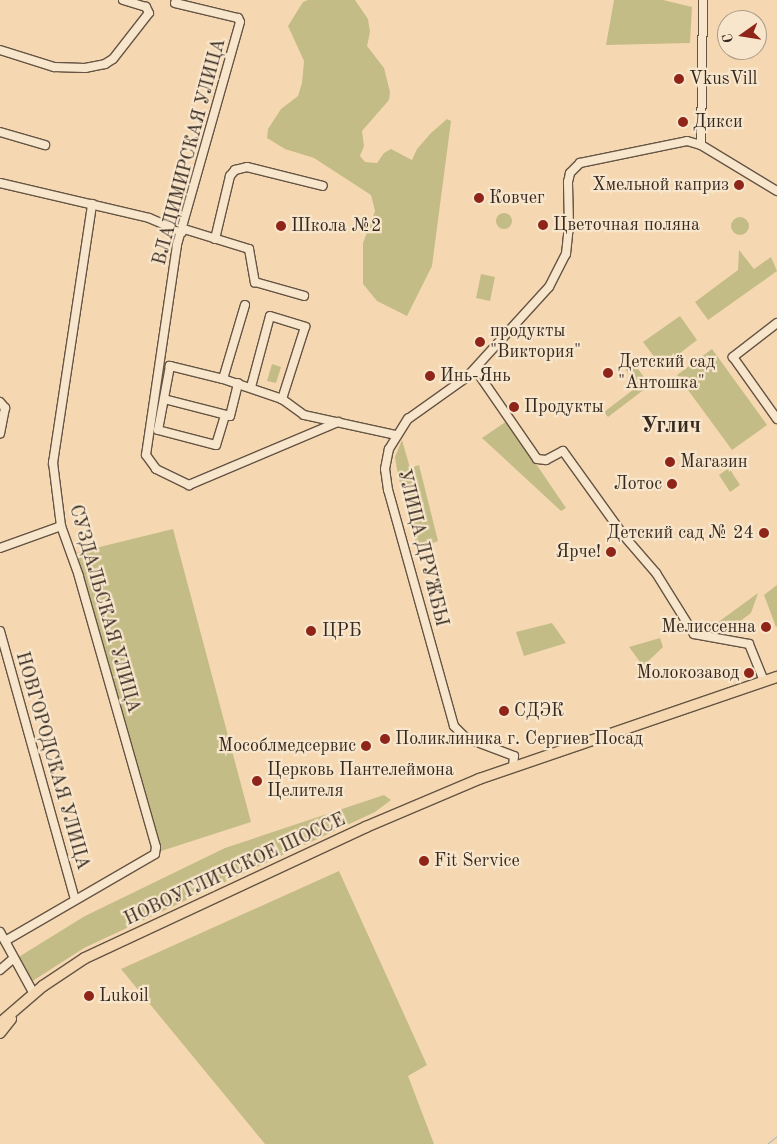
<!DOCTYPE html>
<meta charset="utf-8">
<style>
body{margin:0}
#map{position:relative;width:777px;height:1144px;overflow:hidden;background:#f5d8b1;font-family:"Old Standard TT",serif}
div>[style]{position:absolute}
.green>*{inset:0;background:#c4bc86}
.round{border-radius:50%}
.stream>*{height:1px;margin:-0.5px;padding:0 0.5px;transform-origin:0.5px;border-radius:0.5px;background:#9fb8b5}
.roads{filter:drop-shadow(1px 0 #655444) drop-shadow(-1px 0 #655444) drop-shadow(0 1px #655444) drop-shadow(0 -1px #655444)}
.minor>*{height:8px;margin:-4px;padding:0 4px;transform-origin:4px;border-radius:4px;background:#f8e6cc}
.major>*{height:10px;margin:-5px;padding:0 5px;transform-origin:5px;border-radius:5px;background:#f5d8b1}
.dots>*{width:14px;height:14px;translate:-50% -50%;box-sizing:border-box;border:2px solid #f8e6cc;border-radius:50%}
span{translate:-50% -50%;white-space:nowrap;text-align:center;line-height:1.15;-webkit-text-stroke:4.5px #f8e6cc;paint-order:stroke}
.poi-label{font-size:18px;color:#35281f}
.left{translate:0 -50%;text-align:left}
.right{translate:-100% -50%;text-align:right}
.street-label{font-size:18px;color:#35281f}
.district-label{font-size:22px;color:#35281f;font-weight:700}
.north{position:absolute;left:717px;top:10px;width:50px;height:50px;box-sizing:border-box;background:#f8e6cc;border:1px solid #aa9a87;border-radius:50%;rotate:257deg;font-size:14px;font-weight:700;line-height:20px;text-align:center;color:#35281f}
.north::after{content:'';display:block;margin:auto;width:18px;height:22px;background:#8f2418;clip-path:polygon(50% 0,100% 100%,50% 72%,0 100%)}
</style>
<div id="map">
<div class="green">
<i style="clip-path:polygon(308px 0,355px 0,368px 19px,370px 32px,367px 46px,384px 68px,390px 92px,389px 100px,362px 131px,364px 146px,360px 156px,365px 162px,377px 163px,384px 153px,391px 149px,412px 160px,417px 149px,431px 133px,447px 119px,451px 121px,432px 266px,407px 316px,377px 301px,363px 284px,363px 243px,375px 211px,371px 195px,314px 158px,285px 149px,267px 138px,268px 129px,281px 109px,298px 96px,302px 83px,304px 61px,288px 26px,303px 2px)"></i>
<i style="clip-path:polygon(614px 0,663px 0,692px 7px,690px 43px,606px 45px)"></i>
<i class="round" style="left:496px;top:213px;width:16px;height:16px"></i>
<i class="round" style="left:731px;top:217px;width:18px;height:18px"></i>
<i style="clip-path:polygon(739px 250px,754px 269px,771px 257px,777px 271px,708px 320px,695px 302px,738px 270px)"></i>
<i style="clip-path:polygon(481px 274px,495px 277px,490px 301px,476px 298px)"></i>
<i style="clip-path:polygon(680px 316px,697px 340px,662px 367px,643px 342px)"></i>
<i style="clip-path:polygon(712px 349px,767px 425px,732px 450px,677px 375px)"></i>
<i style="clip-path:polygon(629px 357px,650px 385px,608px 417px,604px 412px,638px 386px,621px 363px)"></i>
<i style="clip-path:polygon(272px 364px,281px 367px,276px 383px,267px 381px)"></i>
<i style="clip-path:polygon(507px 421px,566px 508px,561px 511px,482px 438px)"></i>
<i style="clip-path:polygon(402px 440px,410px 468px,419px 465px,438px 541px,418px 549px,398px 475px,395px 457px)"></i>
<i style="clip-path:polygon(729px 468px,740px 485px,730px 492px,719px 475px)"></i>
<i style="clip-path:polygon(173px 529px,251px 822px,158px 852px,71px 554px)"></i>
<i style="clip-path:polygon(777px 585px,777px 626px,776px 627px,764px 595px)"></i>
<i style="clip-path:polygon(758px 593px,751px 613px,731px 628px,717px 623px)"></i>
<i style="clip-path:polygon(552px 623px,566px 643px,524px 656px,516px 632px)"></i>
<i style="clip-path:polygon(660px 638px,663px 647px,643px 666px,629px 647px)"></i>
<i style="clip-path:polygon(384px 795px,391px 800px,375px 812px,84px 948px,31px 982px,17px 958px,85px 916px,225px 848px)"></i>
<i style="clip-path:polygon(339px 871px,427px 1065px,408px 1076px,434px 1144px,265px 1144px,121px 969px)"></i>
</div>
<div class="stream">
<i style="left:767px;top:1144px;width:13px;rotate:-39deg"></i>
</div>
<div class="roads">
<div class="minor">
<i style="left:175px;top:3px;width:65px;rotate:13.4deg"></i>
<i style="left:238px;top:18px;width:4px;rotate:63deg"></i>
<i style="left:240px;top:22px;width:232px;rotate:105.8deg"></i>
<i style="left:177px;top:245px;width:212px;rotate:98.4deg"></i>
<i style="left:146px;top:455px;width:17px;rotate:54deg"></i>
<i style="left:156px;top:469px;width:37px;rotate:26deg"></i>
<i style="left:189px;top:485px;width:162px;rotate:-22.9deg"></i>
<i style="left:0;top:50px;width:57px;rotate:17.5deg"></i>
<i style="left:54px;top:67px;width:31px;rotate:2deg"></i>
<i style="left:85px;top:68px;width:20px;rotate:-11deg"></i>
<i style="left:105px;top:64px;width:9px;rotate:-32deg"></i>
<i style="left:113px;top:59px;width:58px;rotate:-52deg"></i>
<i style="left:149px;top:13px;width:7px;rotate:-117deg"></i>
<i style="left:146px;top:7px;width:24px;rotate:-163deg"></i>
<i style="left:0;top:132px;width:47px;rotate:16.1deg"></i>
<i style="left:701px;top:145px;width:145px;rotate:-89.2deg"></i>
<i style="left:0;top:183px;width:153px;rotate:13.2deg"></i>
<i style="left:149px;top:218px;width:36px;rotate:23deg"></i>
<i style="left:184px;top:229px;width:68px;rotate:17.1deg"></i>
<i style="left:249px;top:249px;width:34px;rotate:80deg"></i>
<i style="left:255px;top:282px;width:51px;rotate:15.9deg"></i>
<i style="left:215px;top:239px;width:65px;rotate:-76.6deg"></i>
<i style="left:230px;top:176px;width:8px;rotate:-50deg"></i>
<i style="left:235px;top:170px;width:12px;rotate:-14deg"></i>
<i style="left:247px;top:167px;width:78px;rotate:14deg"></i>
<i style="left:245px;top:305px;width:77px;rotate:106.6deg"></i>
<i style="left:223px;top:379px;width:62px;rotate:18.7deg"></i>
<i style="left:282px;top:399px;width:27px;rotate:36deg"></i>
<i style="left:304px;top:415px;width:94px;rotate:12.3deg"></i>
<i style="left:777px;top:323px;width:56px;rotate:142.3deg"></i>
<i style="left:733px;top:357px;width:76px;rotate:54.6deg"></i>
<i style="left:475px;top:369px;width:109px;rotate:55.4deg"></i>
<i style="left:537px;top:459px;width:9px;rotate:6deg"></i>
<i style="left:546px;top:460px;width:19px;rotate:-28deg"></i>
<i style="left:563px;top:451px;width:105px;rotate:54.3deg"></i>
<i style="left:624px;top:536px;width:49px;rotate:49.1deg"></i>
<i style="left:656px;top:573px;width:72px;rotate:58.1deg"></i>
<i style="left:694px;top:634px;width:56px;rotate:10.3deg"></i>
<i style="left:749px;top:644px;width:40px;rotate:68deg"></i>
<i style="left:223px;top:379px;width:55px;rotate:-166.2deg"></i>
<i style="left:170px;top:366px;width:65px;rotate:100.6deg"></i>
<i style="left:158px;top:430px;width:60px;rotate:14.5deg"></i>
<i style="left:216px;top:445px;width:31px;rotate:-73deg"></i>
<i style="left:251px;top:387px;width:73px;rotate:-75deg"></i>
<i style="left:270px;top:316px;width:37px;rotate:17deg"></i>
<i style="left:305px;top:327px;width:76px;rotate:107.7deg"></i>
<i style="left:164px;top:399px;width:68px;rotate:14.4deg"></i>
<i style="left:230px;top:416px;width:34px;rotate:-76deg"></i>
<i style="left:0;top:402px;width:8px;rotate:50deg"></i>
<i style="left:5px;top:408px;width:26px;rotate:101deg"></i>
<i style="left:0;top:548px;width:65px;rotate:-19.8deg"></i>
<i style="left:0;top:631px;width:278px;rotate:74.4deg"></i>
<i style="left:513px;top:767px;width:11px;rotate:-85deg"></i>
<i style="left:514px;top:756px;width:51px;rotate:-159.4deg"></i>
<i style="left:466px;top:738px;width:17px;rotate:-135deg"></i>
<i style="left:454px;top:726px;width:245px;rotate:-105.6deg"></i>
<i style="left:388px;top:490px;width:21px;rotate:-98deg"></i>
<i style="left:385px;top:469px;width:20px;rotate:-79deg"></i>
<i style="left:389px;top:449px;width:36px;rotate:-58deg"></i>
<i style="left:408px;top:419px;width:72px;rotate:-35.4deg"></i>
<i style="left:467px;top:377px;width:122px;rotate:-47.7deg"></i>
<i style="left:549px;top:287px;width:37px;rotate:-63deg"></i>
<i style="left:566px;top:254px;width:27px;rotate:-84deg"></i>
<i style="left:569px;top:227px;width:45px;rotate:-91.3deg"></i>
<i style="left:568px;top:182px;width:9px;rotate:-77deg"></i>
<i style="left:570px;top:173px;width:14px;rotate:-45deg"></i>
<i style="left:580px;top:163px;width:109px;rotate:-11.6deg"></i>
<i style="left:687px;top:141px;width:15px;rotate:16deg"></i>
<i style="left:701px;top:145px;width:89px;rotate:31.2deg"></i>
<i style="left:0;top:932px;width:71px;rotate:61.3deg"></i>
<i style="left:5px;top:941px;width:173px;rotate:-30.1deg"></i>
<i style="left:155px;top:854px;width:7px;rotate:-82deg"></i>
<i style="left:156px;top:847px;width:282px;rotate:-105.9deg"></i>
<i style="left:79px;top:576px;width:53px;rotate:-109.8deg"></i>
<i style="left:61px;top:526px;width:64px;rotate:-97.2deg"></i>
<i style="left:53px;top:463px;width:262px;rotate:-81.4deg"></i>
<i style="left:0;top:970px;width:18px;rotate:-41deg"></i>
</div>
<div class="major">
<i style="left:0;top:1023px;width:57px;rotate:-40.7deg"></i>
<i style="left:43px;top:986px;width:50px;rotate:-33.7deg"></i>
<i style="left:85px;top:958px;width:310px;rotate:-25deg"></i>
<i style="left:366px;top:827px;width:123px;rotate:-23deg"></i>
<i style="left:479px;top:779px;width:315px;rotate:-18.9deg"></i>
<i style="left:0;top:1033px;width:18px;rotate:-52deg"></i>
</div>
</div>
<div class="dots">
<i style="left:679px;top:79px;background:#8f2418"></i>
<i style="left:683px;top:122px;background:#8f2418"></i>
<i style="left:739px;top:185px;background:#8f2418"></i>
<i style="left:479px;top:198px;background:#8f2418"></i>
<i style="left:543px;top:225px;background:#8f2418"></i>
<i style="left:281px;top:226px;background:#8f2418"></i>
<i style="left:480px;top:342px;background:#8f2418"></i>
<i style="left:608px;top:373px;background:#8f2418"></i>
<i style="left:430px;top:376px;background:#8f2418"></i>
<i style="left:514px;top:407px;background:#8f2418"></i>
<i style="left:670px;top:462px;background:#8f2418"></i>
<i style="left:672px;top:484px;background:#8f2418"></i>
<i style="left:764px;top:533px;background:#8f2418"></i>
<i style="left:611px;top:552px;background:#8f2418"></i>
<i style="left:766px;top:627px;background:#8f2418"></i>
<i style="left:311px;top:631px;background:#8f2418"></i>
<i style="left:749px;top:673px;background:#8f2418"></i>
<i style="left:504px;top:711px;background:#8f2418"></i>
<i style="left:385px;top:739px;background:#8f2418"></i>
<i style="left:366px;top:746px;background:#8f2418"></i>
<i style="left:257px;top:781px;background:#8f2418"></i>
<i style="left:424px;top:861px;background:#8f2418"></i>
<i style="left:89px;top:996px;background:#8f2418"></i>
</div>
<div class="poi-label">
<span class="left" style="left:689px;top:79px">VkusVill</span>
<span class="left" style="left:693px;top:122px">Дикси</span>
<span class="right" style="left:729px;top:185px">Хмельной каприз</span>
<span class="left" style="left:489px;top:198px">Ковчег</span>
<span class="left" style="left:553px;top:225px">Цветочная поляна</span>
<span class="left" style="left:291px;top:226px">Школа №2</span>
<span class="left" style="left:490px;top:342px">продукты<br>"Виктория"</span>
<span class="left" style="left:618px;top:373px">Детский сад<br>"Антошка"</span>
<span class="left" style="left:440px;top:376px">Инь-Янь</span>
<span class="left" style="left:524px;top:407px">Продукты</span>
<span class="left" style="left:680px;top:462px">Магазин</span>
<span class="right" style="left:662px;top:484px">Лотос</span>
<span class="right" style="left:754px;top:533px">Детский сад № 24</span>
<span class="right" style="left:601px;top:552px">Ярче!</span>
<span class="right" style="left:756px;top:627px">Мелиссенна</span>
<span class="left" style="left:322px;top:631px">ЦРБ</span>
<span class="right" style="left:739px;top:673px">Молокозавод</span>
<span class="left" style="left:514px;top:711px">СДЭК</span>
<span class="left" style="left:395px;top:739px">Поликлиника г. Сергиев Посад</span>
<span class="right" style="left:356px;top:746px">Мособлмедсервис</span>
<span class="left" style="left:267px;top:781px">Церковь Пантелеймона<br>Целителя</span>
<span class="left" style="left:434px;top:861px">Fit Service</span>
<span class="left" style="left:99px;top:996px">Lukoil</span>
</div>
<div class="street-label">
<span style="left:190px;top:152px;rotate:-75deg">ВЛАДИМИРСКАЯ УЛИЦА</span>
<span style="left:422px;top:548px;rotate:76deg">УЛИЦА ДРУЖБЫ</span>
<span style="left:104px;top:609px;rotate:74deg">СУЗДАЛЬСКАЯ УЛИЦА</span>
<span style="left:52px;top:761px;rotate:74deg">НОВГОРОДСКАЯ УЛИЦА</span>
<span style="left:235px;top:870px;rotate:-25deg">НОВОУГЛИЧСКОЕ ШОССЕ</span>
</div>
<div class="district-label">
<span style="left:671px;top:427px">Углич</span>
</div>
<div class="north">С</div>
</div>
